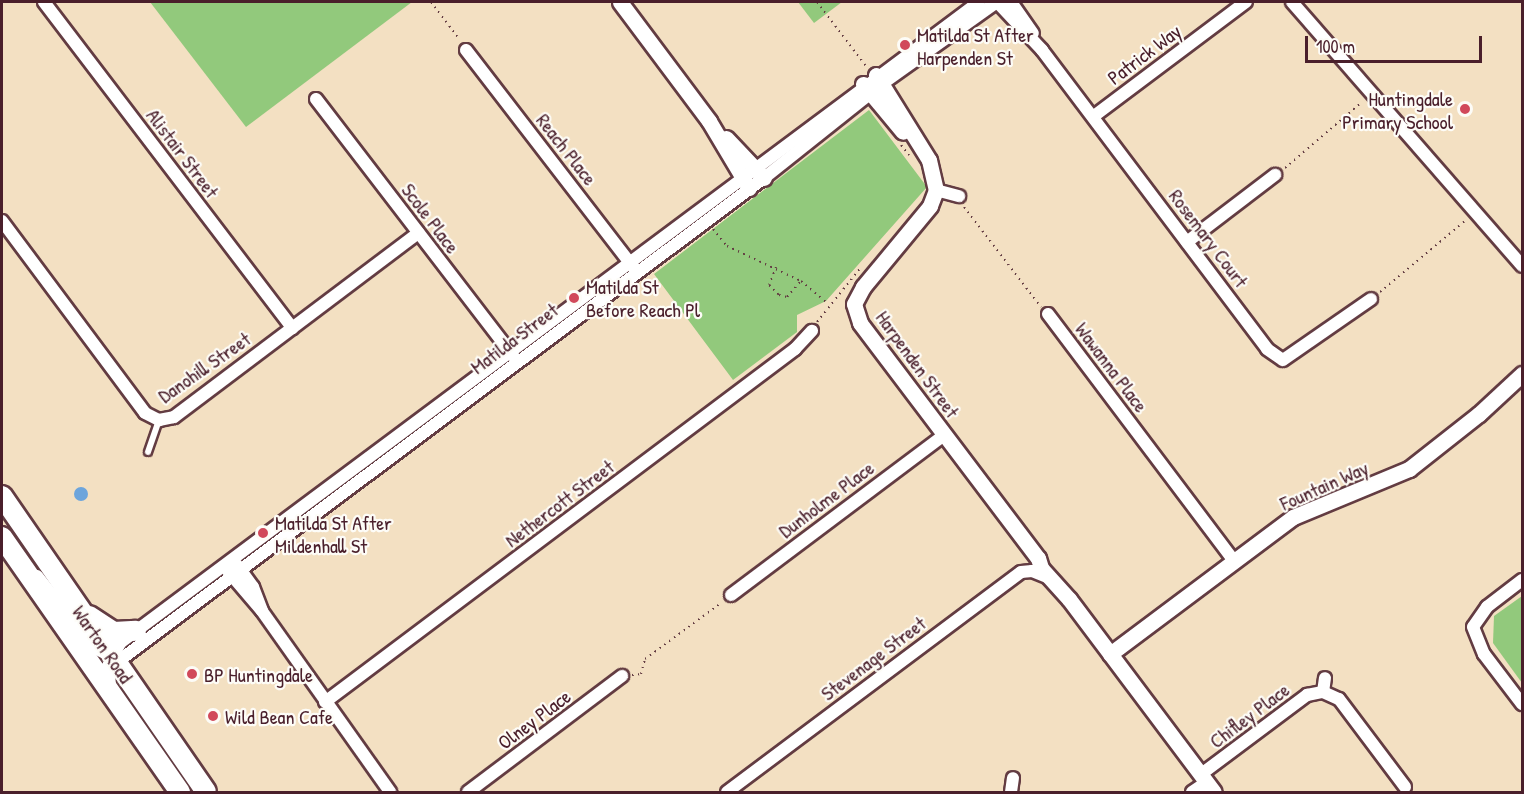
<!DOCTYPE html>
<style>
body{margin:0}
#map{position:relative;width:1524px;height:794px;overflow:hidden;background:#f3e0c2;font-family:"Patrick Hand",sans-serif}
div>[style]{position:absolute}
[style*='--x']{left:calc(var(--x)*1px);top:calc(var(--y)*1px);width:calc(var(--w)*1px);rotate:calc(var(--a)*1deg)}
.green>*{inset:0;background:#92c97c}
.water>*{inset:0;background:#6da5dc}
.round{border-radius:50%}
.path>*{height:2px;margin-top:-1px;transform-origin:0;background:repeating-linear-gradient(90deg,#633c42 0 1.5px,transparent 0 6px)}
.roads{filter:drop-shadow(2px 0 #633c42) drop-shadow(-2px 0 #633c42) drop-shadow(0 2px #633c42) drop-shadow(0 -2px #633c42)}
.service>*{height:6px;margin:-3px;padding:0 3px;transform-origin:3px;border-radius:3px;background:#fff}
.minor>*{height:12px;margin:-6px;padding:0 6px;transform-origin:6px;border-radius:6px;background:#fff}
.tertiary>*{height:15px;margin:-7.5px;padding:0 7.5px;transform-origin:7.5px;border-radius:7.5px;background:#fff}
.primary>*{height:20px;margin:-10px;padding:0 10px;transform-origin:10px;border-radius:10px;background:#fff}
.dots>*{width:16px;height:16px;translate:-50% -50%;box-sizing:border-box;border:3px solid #fdfcf7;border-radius:50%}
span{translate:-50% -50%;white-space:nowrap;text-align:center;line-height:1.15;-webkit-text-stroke:4.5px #fdfcf7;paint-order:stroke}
.poi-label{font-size:20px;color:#4a1f2b}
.left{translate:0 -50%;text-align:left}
.right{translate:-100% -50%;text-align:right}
.street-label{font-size:20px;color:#4a1f2b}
.frame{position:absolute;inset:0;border:3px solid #4a1f2b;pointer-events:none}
.scale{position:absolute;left:1305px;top:36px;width:177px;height:27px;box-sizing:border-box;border:3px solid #4a1f2b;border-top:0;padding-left:8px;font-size:18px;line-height:21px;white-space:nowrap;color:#4a1f2b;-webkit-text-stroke:4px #fdfcf7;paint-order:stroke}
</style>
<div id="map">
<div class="green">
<div style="clip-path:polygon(150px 2px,412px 2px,246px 127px)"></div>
<div style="clip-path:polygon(798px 2px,842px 2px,814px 23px)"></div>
<div style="clip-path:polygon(869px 110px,927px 187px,826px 301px,797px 315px,797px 332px,733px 380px,654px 274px)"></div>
<div style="clip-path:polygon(1522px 596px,1522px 683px,1493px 643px,1494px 616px)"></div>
</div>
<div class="water">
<div class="round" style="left:74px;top:487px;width:14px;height:14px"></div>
</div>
<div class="path">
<div style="--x:431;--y:2;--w:48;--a:52.7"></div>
<div style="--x:817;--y:2;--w:81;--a:52.6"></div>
<div style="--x:901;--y:145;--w:13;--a:51"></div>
<div style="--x:1285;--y:168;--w:101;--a:-40.6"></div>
<div style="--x:964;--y:207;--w:126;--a:52.4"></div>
<div style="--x:713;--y:229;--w:22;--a:51"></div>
<div style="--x:727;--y:246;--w:82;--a:25.3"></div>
<div style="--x:801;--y:281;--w:35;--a:40"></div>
<div style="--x:776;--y:267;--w:19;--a:111"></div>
<div style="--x:769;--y:285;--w:14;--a:45"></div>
<div style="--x:779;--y:295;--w:8;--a:14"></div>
<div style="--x:787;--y:297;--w:21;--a:-49"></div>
<div style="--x:1380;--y:292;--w:111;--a:-39.9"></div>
<div style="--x:817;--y:322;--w:72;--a:-51.2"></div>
<div style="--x:632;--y:675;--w:9;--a:-6"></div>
<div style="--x:641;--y:674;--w:16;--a:-75"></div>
<div style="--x:645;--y:659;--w:94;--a:-36.4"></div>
</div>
<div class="roads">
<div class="service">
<div style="--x:148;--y:452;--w:34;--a:-71"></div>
</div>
<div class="minor">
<div style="--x:44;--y:2;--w:410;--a:52.7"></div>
<div style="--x:997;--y:2;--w:66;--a:46.8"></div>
<div style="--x:1042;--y:50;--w:374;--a:53"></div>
<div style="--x:1267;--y:349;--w:19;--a:35"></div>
<div style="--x:1283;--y:360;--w:107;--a:-34.7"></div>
<div style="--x:1011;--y:2;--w:38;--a:55"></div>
<div style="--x:1292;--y:2;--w:350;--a:48.9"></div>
<div style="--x:466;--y:50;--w:275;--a:52.4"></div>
<div style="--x:316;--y:99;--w:325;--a:52.5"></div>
<div style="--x:1094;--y:116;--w:190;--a:-36.9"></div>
<div style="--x:936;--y:190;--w:24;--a:15"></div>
<div style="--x:2;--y:221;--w:239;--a:53.3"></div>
<div style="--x:145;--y:413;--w:16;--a:27"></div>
<div style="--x:159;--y:420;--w:15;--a:-11"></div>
<div style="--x:174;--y:417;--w:306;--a:-37"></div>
<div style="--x:1187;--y:242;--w:111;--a:-37.3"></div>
<div style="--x:1048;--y:314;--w:309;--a:53"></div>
<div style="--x:237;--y:565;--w:27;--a:54"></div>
<div style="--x:253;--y:587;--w:25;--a:69"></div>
<div style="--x:228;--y:571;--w:52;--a:49.6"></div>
<div style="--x:262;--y:611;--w:222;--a:54.7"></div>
<div style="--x:37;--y:576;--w:90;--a:51.7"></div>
<div style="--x:93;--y:647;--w:20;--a:27"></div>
<div style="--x:111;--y:656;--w:13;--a:4"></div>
<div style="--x:124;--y:657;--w:799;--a:-36.81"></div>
<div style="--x:764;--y:178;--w:151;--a:-38.5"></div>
<div style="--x:882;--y:84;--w:141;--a:-35.5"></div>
<div style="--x:1522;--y:580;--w:44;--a:142.4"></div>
<div style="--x:1487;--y:607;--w:24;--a:125"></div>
<div style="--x:1473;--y:627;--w:29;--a:68"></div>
<div style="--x:1484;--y:654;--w:63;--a:52.8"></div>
<div style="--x:731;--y:595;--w:266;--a:-36.9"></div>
<div style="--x:110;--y:685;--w:19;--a:-96"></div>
<div style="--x:108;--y:666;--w:26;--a:-62"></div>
<div style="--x:120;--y:643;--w:1072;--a:-36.73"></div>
<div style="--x:1323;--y:692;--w:14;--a:-82"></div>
<div style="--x:325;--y:702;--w:588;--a:-36.91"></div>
<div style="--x:795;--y:349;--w:25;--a:-47"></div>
<div style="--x:1200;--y:775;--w:134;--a:-36.8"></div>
<div style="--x:1307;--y:695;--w:16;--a:-11"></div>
<div style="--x:1323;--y:692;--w:17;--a:24"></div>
<div style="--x:1339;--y:699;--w:110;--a:53.1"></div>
<div style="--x:468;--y:792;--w:193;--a:-37"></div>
<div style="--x:727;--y:792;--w:367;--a:-36.8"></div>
<div style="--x:1021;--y:572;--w:11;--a:-5"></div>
<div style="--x:1032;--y:571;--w:16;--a:22"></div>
<div style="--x:1011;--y:792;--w:14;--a:-82"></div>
<div style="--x:1192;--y:792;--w:18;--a:-34"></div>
</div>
<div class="tertiary">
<div style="--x:620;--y:2;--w:149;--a:53.2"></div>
<div style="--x:709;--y:121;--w:78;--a:59.2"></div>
<div style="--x:876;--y:75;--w:100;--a:58.1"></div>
<div style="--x:929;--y:160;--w:31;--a:77"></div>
<div style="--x:936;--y:190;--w:17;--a:111"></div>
<div style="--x:930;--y:206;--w:105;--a:129.6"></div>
<div style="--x:863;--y:287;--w:19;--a:118"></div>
<div style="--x:854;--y:304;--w:20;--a:72"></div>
<div style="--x:860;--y:323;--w:295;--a:52.9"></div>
<div style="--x:1038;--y:558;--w:10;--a:73"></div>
<div style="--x:1041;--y:568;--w:42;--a:47.9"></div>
<div style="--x:1069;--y:599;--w:241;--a:53.1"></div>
<div style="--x:863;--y:84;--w:62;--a:50.2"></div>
<div style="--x:726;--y:138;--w:55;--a:46.5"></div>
<div style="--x:1110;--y:654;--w:229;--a:-36.8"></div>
<div style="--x:1293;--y:517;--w:126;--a:-22.5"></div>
<div style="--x:1409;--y:469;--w:89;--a:-38.2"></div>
<div style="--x:1479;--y:414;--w:59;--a:-42.9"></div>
</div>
<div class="primary">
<div style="--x:2;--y:496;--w:359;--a:55.4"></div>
<div style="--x:2;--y:537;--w:311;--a:55.1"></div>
<div style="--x:89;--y:616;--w:30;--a:33"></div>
<div style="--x:114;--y:632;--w:22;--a:-3"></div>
</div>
</div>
<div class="dots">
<div style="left:905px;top:45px;background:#d1495b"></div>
<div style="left:1465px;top:109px;background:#d1495b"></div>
<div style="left:574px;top:298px;background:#d1495b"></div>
<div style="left:263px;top:533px;background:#d1495b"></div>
<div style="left:192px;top:674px;background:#d1495b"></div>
<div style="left:213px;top:716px;background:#d1495b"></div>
</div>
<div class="poi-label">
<span class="left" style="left:917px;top:46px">Matilda St After<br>Harpenden St</span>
<span class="right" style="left:1453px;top:110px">Huntingdale<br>Primary School</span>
<span class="left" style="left:586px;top:298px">Matilda St<br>Before Reach Pl</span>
<span class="left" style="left:275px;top:534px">Matilda St After<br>Mildenhall St</span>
<span class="left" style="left:204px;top:674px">BP Huntingdale</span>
<span class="left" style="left:225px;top:716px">Wild Bean Cafe</span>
</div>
<div class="street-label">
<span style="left:1144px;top:54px;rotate:-37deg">Patrick Way</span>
<span style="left:567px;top:149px;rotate:52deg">Reach Place</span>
<span style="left:183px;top:153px;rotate:53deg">Alistair Street</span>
<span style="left:431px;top:218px;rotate:53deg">Scole Place</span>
<span style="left:1209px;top:238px;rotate:53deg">Rosemary Court</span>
<span style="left:514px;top:338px;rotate:-37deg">Matilda Street</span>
<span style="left:918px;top:364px;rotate:54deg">Harpenden Street</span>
<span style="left:204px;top:367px;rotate:-35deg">Danohill Street</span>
<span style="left:1112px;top:367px;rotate:53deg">Wawanna Place</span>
<span style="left:1324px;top:485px;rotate:-24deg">Fountain Way</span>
<span style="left:826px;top:499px;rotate:-37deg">Dunholme Place</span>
<span style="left:559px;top:503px;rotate:-37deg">Nethercott Street</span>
<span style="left:103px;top:644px;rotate:55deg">Warton Road</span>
<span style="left:873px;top:658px;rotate:-37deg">Stevenage Street</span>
<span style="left:1249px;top:715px;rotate:-37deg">Chifley Place</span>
<span style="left:534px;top:719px;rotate:-37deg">Olney Place</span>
</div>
<div class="frame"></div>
<div class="scale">100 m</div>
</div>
